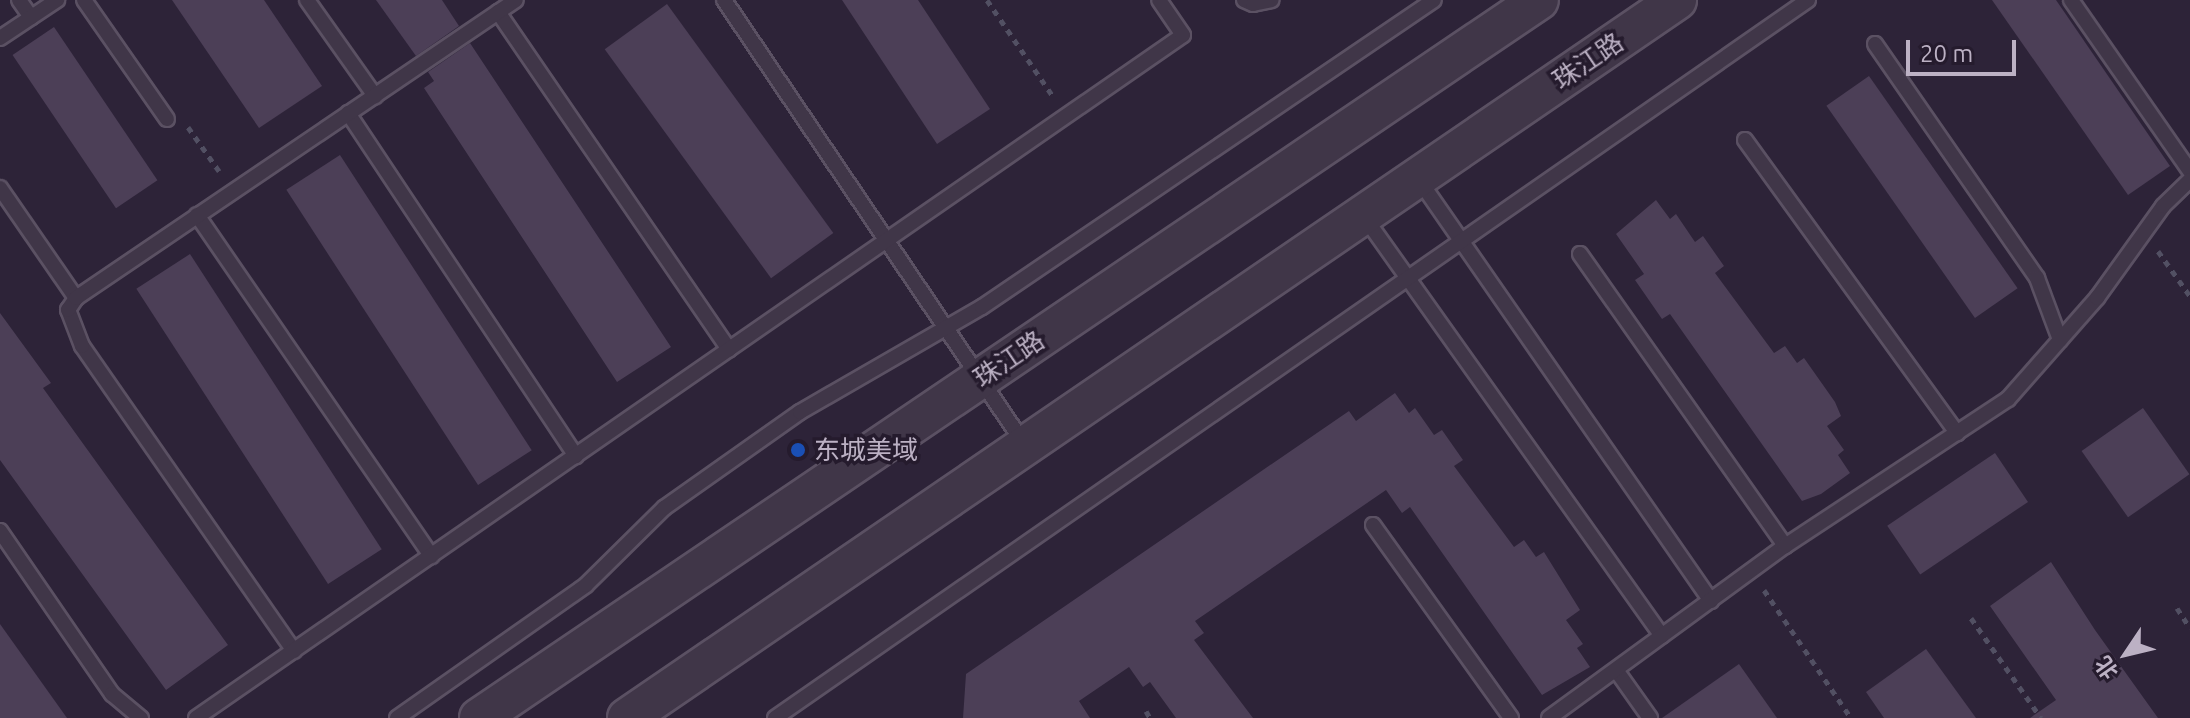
<!DOCTYPE html>
<meta charset="utf-8">
<style>
body{margin:0}
#map{position:relative;width:2190px;height:718px;overflow:hidden;background:#2d2338;font-family:Ubuntu,"Noto Sans SC",sans-serif}
div>[style]{position:absolute}
[style*='--x']{left:calc(var(--x)*1px);top:calc(var(--y)*1px);width:calc(var(--w)*1px);rotate:calc(var(--a)*1deg)}
.building>*{inset:0;background:#4c3f57;transform-origin:0 0}
.path>*{height:5px;margin-top:-2.5px;transform-origin:0;background:repeating-linear-gradient(90deg,#525063 0 6px,transparent 0 12px)}
.roads{filter:drop-shadow(2px 0 #5b5163) drop-shadow(-2px 0 #5b5163) drop-shadow(0 2px #5b5163) drop-shadow(0 -2px #5b5163)}
.service>*{height:14px;margin:-7px;padding:0 7px;transform-origin:7px;border-radius:7px;background:#403648}
.tertiary>*{height:38px;margin:-19px;padding:0 19px;transform-origin:19px;border-radius:19px;background:#403648}
.dots>*{width:22px;height:22px;translate:-50% -50%;box-sizing:border-box;border:4px solid #251b2d;border-radius:50%}
span{translate:-50% -50%;white-space:nowrap;text-align:center;line-height:1.15;-webkit-text-stroke:7px #251b2d;paint-order:stroke}
.street-label{font-size:26px;color:#bcb1c4}
.poi-label{font-size:26px;color:#bcb1c4}
.left{translate:0 -50%;text-align:left}
.north{position:absolute;left:2086px;top:614px;width:80px;height:80px;-webkit-text-stroke:6px #251b2d;paint-order:stroke;rotate:235deg;font-size:22px;font-weight:700;line-height:32px;text-align:center;color:#bcb1c4}
.north::after{content:'';display:block;margin:auto;width:28px;height:36px;background:#bcb1c4;clip-path:polygon(50% 0,100% 100%,50% 72%,0 100%)}
.scale{position:absolute;left:1906px;top:40px;width:110px;height:36px;box-sizing:border-box;border:4px solid #bcb1c4;border-top:0;padding-left:10px;font-size:24px;line-height:28px;white-space:nowrap;color:#bcb1c4;-webkit-text-stroke:6px #251b2d;paint-order:stroke}
</style>
<div id="map">
<div class="building">
<div style="clip-path:polygon(172px 0,264px 0,322px 86px,259px 128px)"></div>
<div style="clip-path:polygon(376px 0,442px 0,459px 26px,416px 56px)"></div>
<div style="clip-path:polygon(842px 0,918px 0,990px 109px,937px 144px)"></div>
<div style="clip-path:polygon(1992px 0,2056px 0,2170px 166px,2128px 195px)"></div>
<div style="left:667px;top:4px;width:283px;height:77px;rotate:54deg"></div>
<div style="left:54px;top:27px;width:185px;height:50px;rotate:56deg"></div>
<div style="clip-path:polygon(470px 43px,671px 347px,617px 382px,424px 88px,434px 81px,428px 72px)"></div>
<div style="left:1869px;top:76px;width:259px;height:52px;rotate:55deg"></div>
<div style="left:340px;top:155px;width:352px;height:64px;rotate:57deg"></div>
<div style="clip-path:polygon(1656px 200px,1670px 219px,1676px 214px,1695px 242px,1703px 236px,1724px 266px,1715px 273px,1774px 353px,1785px 346px,1797px 363px,1804px 358px,1835px 402px,1841px 416px,1827px 426px,1844px 450px,1838px 455px,1850px 473px,1821px 494px,1802px 501px,1670px 314px,1662px 319px,1635px 280px,1644px 274px,1616px 234px)"></div>
<div style="left:190px;top:254px;width:352px;height:64px;rotate:57deg"></div>
<div style="clip-path:polygon(0 313px,51px 383px,43px 388px,228px 645px,166px 690px,0 460px)"></div>
<div style="clip-path:polygon(1395px 393px,1409px 413px,1415px 408px,1434px 435px,1442px 430px,1463px 460px,1454px 466px,1514px 547px,1524px 540px,1536px 557px,1544px 552px,1580px 610px,1566px 620px,1583px 644px,1577px 648px,1590px 667px,1542px 695px,1410px 507px,1402px 513px,1386px 490px,1195px 621px,1204px 633px,1194px 640px,1253px 718px,1176px 718px,1150px 682px,1143px 687px,1129px 667px,1079px 701px,1090px 718px,963px 718px,966px 674px,1349px 411px,1356px 421px)"></div>
<div style="left:2143px;top:408px;width:81px;height:75px;rotate:55deg"></div>
<div style="left:1995px;top:453px;width:59px;height:130px;rotate:56deg"></div>
<div style="clip-path:polygon(2051px 562px,2095px 630px,2158px 718px,2030px 718px,2056px 700px,1990px 606px)"></div>
<div style="clip-path:polygon(0 624px,67px 718px,0 718px)"></div>
<div style="clip-path:polygon(1926px 649px,1976px 718px,1884px 718px,1866px 692px)"></div>
<div style="clip-path:polygon(1739px 664px,1777px 718px,1662px 718px)"></div>
</div>
<div class="path">
<div style="--x:987;--y:0;--w:115;--a:55.6"></div>
<div style="--x:188;--y:127;--w:54;--a:54.8"></div>
<div style="--x:2158;--y:251;--w:55;--a:54.6"></div>
<div style="--x:1764;--y:590;--w:155;--a:55.8"></div>
<div style="--x:2177;--y:608;--w:24;--a:57"></div>
<div style="--x:1971;--y:618;--w:122;--a:55"></div>
<div style="--x:1146;--y:711;--w:8;--a:60"></div>
</div>
<div class="roads">
<div class="service">
<div style="--x:19;--y:0;--w:21;--a:55"></div>
<div style="--x:84;--y:0;--w:145;--a:55.1"></div>
<div style="--x:307;--y:0;--w:118;--a:54.7"></div>
<div style="--x:724;--y:0;--w:537;--a:55.93"></div>
<div style="--x:1244;--y:0;--w:10;--a:24"></div>
<div style="--x:1253;--y:4;--w:19;--a:-12"></div>
<div style="--x:2071;--y:0;--w:208;--a:55.2"></div>
<div style="--x:498;--y:12;--w:409;--a:55.6"></div>
<div style="--x:0;--y:38;--w:69;--a:-33.7"></div>
<div style="--x:1875;--y:44;--w:285;--a:55.3"></div>
<div style="--x:2037;--y:278;--w:66;--a:69.6"></div>
<div style="--x:348;--y:113;--w:412;--a:56.4"></div>
<div style="--x:1745;--y:140;--w:362;--a:54.1"></div>
<div style="--x:1417;--y:177;--w:516;--a:55.26"></div>
<div style="--x:0;--y:188;--w:134;--a:55.4"></div>
<div style="--x:197;--y:215;--w:414;--a:55.5"></div>
<div style="--x:1363;--y:215;--w:516;--a:54.62"></div>
<div style="--x:1580;--y:254;--w:357;--a:54.9"></div>
<div style="--x:1373;--y:525;--w:237;--a:54.4"></div>
<div style="--x:0;--y:531;--w:198;--a:55.5"></div>
<div style="--x:112;--y:694;--w:38;--a:40"></div>
<div style="--x:294;--y:651;--w:371;--a:-124.8"></div>
<div style="--x:82;--y:346;--w:39;--a:-111"></div>
<div style="--x:68;--y:310;--w:14;--a:-56"></div>
<div style="--x:76;--y:298;--w:531;--a:-34.11"></div>
<div style="--x:1616;--y:670;--w:59;--a:54.7"></div>
<div style="--x:196;--y:718;--w:1200;--a:-34.68"></div>
<div style="--x:1183;--y:35;--w:42;--a:-124.4"></div>
<div style="--x:397;--y:718;--w:231;--a:-35.1"></div>
<div style="--x:586;--y:585;--w:110;--a:-44.6"></div>
<div style="--x:664;--y:508;--w:166;--a:-35.2"></div>
<div style="--x:800;--y:412;--w:210;--a:-30"></div>
<div style="--x:982;--y:307;--w:546;--a:-34.18"></div>
<div style="--x:775;--y:718;--w:1258;--a:-34.8"></div>
<div style="--x:1549;--y:718;--w:292;--a:-36.1"></div>
<div style="--x:1785;--y:546;--w:267;--a:-33.4"></div>
<div style="--x:2008;--y:399;--w:135;--a:-48.6"></div>
<div style="--x:2097;--y:298;--w:113;--a:-54.3"></div>
<div style="--x:2163;--y:206;--w:37;--a:-44"></div>
</div>
<div class="tertiary">
<div style="--x:479;--y:718;--w:1280;--a:-34.11"></div>
<div style="--x:627;--y:718;--w:1272;--a:-34.36"></div>
</div>
</div>
<div class="dots">
<div style="left:798px;top:450px;background:#1a4fb4"></div>
</div>
<div class="street-label">
<span style="left:1588px;top:61px;rotate:-34deg">珠江路</span>
<span style="left:1009px;top:359px;rotate:-34deg">珠江路</span>
</div>
<div class="poi-label">
<span class="left" style="left:814px;top:450px">东城美域</span>
</div>
<div class="north">北</div>
<div class="scale">20 m</div>
</div>
